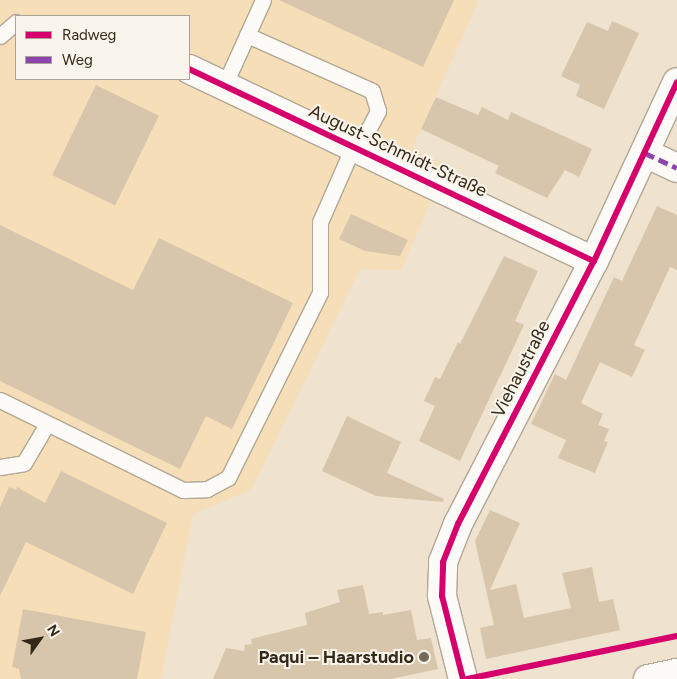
<!DOCTYPE html>
<meta charset="utf-8">
<style>
body{margin:0}
#map{position:relative;width:677px;height:679px;overflow:hidden;background:#efe2ce;font-family:Figtree,sans-serif}
div>[style]{position:absolute}
[style*='--x']{left:calc(var(--x)*1px);top:calc(var(--y)*1px);width:calc(var(--w)*1px);rotate:calc(var(--a)*1deg)}
.built>*{inset:0;background:#f6deb9}
.building>*{inset:0;background:#d7c6ab;transform-origin:0 0}
.roads{filter:drop-shadow(1px 0 #b1a795) drop-shadow(-1px 0 #b1a795) drop-shadow(0 1px #b1a795) drop-shadow(0 -1px #b1a795)}
.lane>*{height:15px;margin:-7.5px;padding:0 7.5px;transform-origin:7.5px;border-radius:7.5px;background:#fdfbf8}
.street>*{height:28px;margin:-14px;padding:0 14px;transform-origin:14px;border-radius:14px;background:#fdfbf8}
.secondary>*{height:28px;margin:-14px;padding:0 14px;transform-origin:14px;border-radius:14px;background:#fdfbf8}
.quiet>*{height:5px;margin-top:-2.5px;transform-origin:0;background:repeating-linear-gradient(90deg,#8e44ad 0 10px,transparent 0 15px)}
.cycleway>*{height:6px;margin:-3px;padding:0 3px;transform-origin:3px;border-radius:3px;background:#d6006c}
.dots>*{width:14px;height:14px;translate:-50% -50%;box-sizing:border-box;border:2px solid #faf5ec;border-radius:50%}
span{translate:-50% -50%;white-space:nowrap;text-align:center;line-height:1.15;-webkit-text-stroke:4px #faf5ec;paint-order:stroke}
.street-label{font-size:18px;color:#342918}
.poi-label{font-size:18px;color:#342918;font-weight:700}
.right{translate:-100% -50%;text-align:right}
.legend{position:absolute;left:15px;top:15px;width:175px;height:65px;box-sizing:border-box;background:#faf5ec;border:1px solid #aba397;margin:0;padding:6px 9px;list-style:none;font-size:15px;color:#342918}
.legend li{display:flex;align-items:center;gap:10px;height:25px}
.legend b{width:25px;border:1px solid #aba397}
.north{position:absolute;left:15px;top:614px;width:50px;height:50px;-webkit-text-stroke:4px #faf5ec;paint-order:stroke;rotate:58deg;font-size:14px;font-weight:700;line-height:20px;text-align:center;color:#342918}
.north::after{content:'';display:block;margin:auto;width:18px;height:22px;background:#342918;clip-path:polygon(50% 0,100% 100%,50% 72%,0 100%)}
</style>
<div id="map">
<div class="built">
<div style="clip-path:polygon(evenodd,0 0,479px 0,412px 148px,446px 167px,401px 270px,360px 269px,251px 490px,193px 514px,161px 679px,0 679px,0 0,16px 16px,189px 16px,189px 79px,16px 79px,16px 16px)"></div>
</div>
<div class="building">
<div style="clip-path:polygon(279px 0,454px 0,423px 67px)"></div>
<div style="clip-path:polygon(612px 21px,639px 33px,604px 109px,576px 96px,580px 85px,561px 76px,587px 22px,608px 31px)"></div>
<div style="left:96px;top:85px;width:70px;height:100px;rotate:26deg"></div>
<div style="clip-path:polygon(436px 97px,478px 115px,482px 107px,508px 120px,511px 112px,592px 149px,579px 177px,565px 170px,547px 198px,495px 173px,499px 166px,421px 129px)"></div>
<div style="clip-path:polygon(657px 206px,677px 215px,677px 270px,670px 267px,634px 345px,645px 350px,632px 377px,600px 362px,581px 403px,603px 414px,598px 425px,609px 429px,604px 441px,608px 442px,595px 473px,558px 458px,566px 440px,531px 424px,555px 374px,566px 380px,614px 277px,622px 281px)"></div>
<div style="clip-path:polygon(351px 214px,408px 240px,400px 256px,365px 251px,339px 239px)"></div>
<div style="clip-path:polygon(0 225px,133px 290px,159px 238px,293px 303px,232px 429px,206px 416px,180px 469px,0 381px)"></div>
<div style="clip-path:polygon(504px 256px,538px 271px,515px 321px,524px 325px,460px 461px,419px 441px,435px 406px,424px 401px,435px 377px,440px 379px,458px 342px,460px 344px)"></div>
<div style="clip-path:polygon(347px 416px,401px 442px,387px 473px,444px 499px,443px 502px,376px 496px,322px 471px)"></div>
<div style="clip-path:polygon(61px 471px,167px 523px,133px 594px,26px 542px,0 596px,0 507px,9px 487px,16px 490px,17px 487px,45px 503px)"></div>
<div style="clip-path:polygon(490px 510px,520px 523px,490px 590px,516px 584px,524px 618px,571px 608px,562px 573px,592px 567px,599px 602px,613px 599px,620px 630px,486px 659px,480px 628px,494px 625px,475px 541px)"></div>
<div style="clip-path:polygon(363px 585px,369px 614px,383px 612px,383px 615px,411px 610px,417px 640px,431px 638px,438px 669px,391px 679px,213px 679px,226px 648px,244px 651px,245px 645px,252px 644px,251px 639px,307px 625px,305px 613px,340px 602px,337px 590px)"></div>
<div style="clip-path:polygon(23px 609px,146px 632px,137px 679px,21px 679px,19px 669px,12px 667px)"></div>
</div>
<div class="roads">
<div class="lane">
<div style="--x:247;--y:35;--w:137;--a:24.1"></div>
<div style="--x:372;--y:91;--w:21;--a:73"></div>
<div style="--x:378;--y:111;--w:43;--a:117.8"></div>
<div style="--x:0;--y:36;--w:21;--a:-41"></div>
<div style="--x:224;--y:86;--w:94;--a:-65.6"></div>
<div style="--x:0;--y:400;--w:204;--a:26.2"></div>
<div style="--x:183;--y:490;--w:24;--a:-2"></div>
<div style="--x:207;--y:489;--w:24;--a:-28"></div>
<div style="--x:228;--y:478;--w:207;--a:-63.6"></div>
<div style="--x:320;--y:293;--w:71;--a:-90"></div>
<div style="--x:320;--y:222;--w:82;--a:-66.3"></div>
<div style="--x:0;--y:467;--w:24;--a:-9"></div>
<div style="--x:24;--y:463;--w:45;--a:-59.5"></div>
</div>
<div class="street">
<div style="--x:189;--y:69;--w:448;--a:25.4"></div>
<div style="--x:645;--y:153;--w:35;--a:25"></div>
<div style="--x:463;--y:679;--w:86;--a:-104.2"></div>
<div style="--x:442;--y:596;--w:34;--a:-88"></div>
<div style="--x:443;--y:562;--w:41;--a:-68.5"></div>
<div style="--x:458;--y:524;--w:296;--a:-62.7"></div>
<div style="--x:594;--y:261;--w:197;--a:-65.1"></div>
</div>
<div class="secondary">
<div style="--x:648;--y:679;--w:30;--a:-12"></div>
</div>
</div>
<div class="quiet">
<div style="--x:645;--y:153;--w:35;--a:25"></div>
</div>
<div class="cycleway">
<div style="--x:189;--y:69;--w:448;--a:25.4"></div>
<div style="--x:463;--y:679;--w:86;--a:-104.2"></div>
<div style="--x:442;--y:596;--w:34;--a:-88"></div>
<div style="--x:443;--y:562;--w:41;--a:-68.5"></div>
<div style="--x:458;--y:524;--w:296;--a:-62.7"></div>
<div style="--x:594;--y:261;--w:197;--a:-65.1"></div>
<div style="--x:467;--y:679;--w:214;--a:-11.6"></div>
</div>
<div class="dots">
<div style="left:424px;top:657px;background:#756a58"></div>
</div>
<div class="street-label">
<span style="left:398px;top:151px;rotate:25deg">August-Schmidt-Straße</span>
<span style="left:521px;top:369px;rotate:-63deg">Viehaustraße</span>
</div>
<div class="poi-label">
<span class="right" style="left:414px;top:657px">Paqui – Haarstudio</span>
</div>
<ul class="legend">
<li><b style="height:6px;background:#d6006c"></b>Radweg</li>
<li><b style="height:6px;background:#8e44ad"></b>Weg</li>
</ul>
<div class="north">N</div>
</div>
